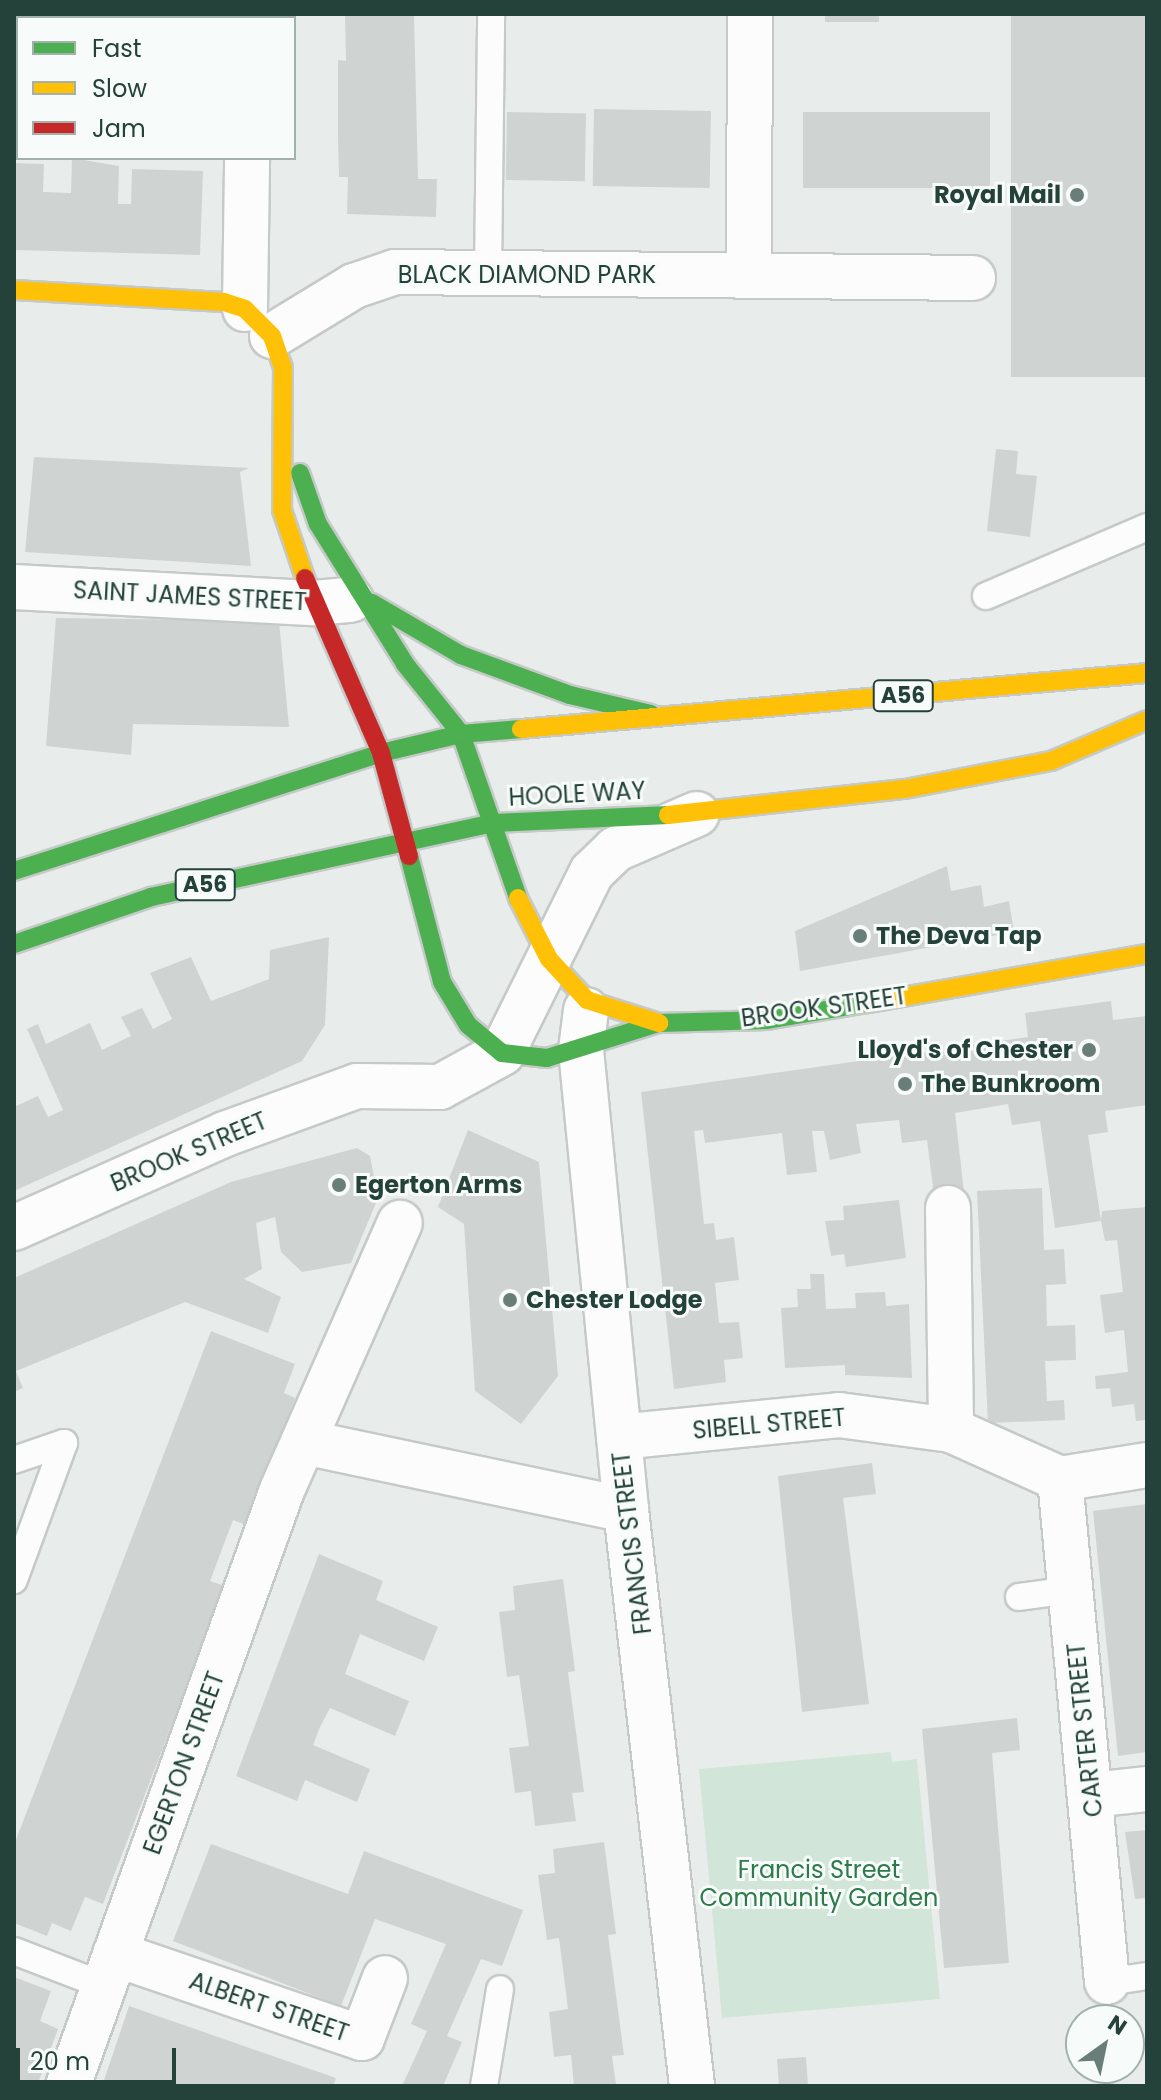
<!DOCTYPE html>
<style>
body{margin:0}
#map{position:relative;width:1161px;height:2100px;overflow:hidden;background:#e8edeb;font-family:Poppins,sans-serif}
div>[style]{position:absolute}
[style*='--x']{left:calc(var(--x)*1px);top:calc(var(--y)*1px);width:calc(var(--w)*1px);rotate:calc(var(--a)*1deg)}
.green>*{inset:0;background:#d1e6d8}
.building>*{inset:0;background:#cfd4d2;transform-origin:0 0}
.roads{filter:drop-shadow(2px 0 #c5cac8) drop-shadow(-2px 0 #c5cac8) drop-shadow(0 2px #c5cac8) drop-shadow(0 -2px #c5cac8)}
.lane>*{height:26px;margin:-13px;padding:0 13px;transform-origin:13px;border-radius:13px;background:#fcfcfc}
.street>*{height:44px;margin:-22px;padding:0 22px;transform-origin:22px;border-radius:22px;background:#fcfcfc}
.fast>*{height:18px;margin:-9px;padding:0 9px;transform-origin:9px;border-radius:9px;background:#4caf50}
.slow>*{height:18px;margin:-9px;padding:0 9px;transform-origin:9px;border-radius:9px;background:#ffc107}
.jam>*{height:18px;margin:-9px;padding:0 9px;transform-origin:9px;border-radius:9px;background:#c62828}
.dots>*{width:22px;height:22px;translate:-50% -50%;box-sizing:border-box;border:4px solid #f7fbf9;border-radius:50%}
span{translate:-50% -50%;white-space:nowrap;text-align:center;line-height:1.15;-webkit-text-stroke:6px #f7fbf9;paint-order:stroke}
.shield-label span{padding:2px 6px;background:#f7fbf9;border:2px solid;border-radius:6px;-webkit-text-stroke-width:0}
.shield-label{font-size:22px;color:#24423a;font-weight:700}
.poi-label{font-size:24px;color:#24423a;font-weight:700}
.right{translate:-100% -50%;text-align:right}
.left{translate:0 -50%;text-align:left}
.street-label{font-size:24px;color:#24423a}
.park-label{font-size:24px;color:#2d7a4b}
.frame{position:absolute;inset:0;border:16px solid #24423a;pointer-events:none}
.legend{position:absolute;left:16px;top:16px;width:280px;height:144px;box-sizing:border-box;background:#f7fbf9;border:2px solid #a3b1ad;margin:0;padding:10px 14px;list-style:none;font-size:24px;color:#24423a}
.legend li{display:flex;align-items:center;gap:16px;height:40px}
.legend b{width:40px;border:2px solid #a3b1ad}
.north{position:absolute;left:1065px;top:2004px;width:80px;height:80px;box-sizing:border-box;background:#f7fbf9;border:2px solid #a3b1ad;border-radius:50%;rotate:33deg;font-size:22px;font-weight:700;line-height:32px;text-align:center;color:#24423a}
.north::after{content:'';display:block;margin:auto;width:28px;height:36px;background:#697e78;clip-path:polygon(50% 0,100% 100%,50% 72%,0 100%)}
.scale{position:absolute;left:16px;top:2048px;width:160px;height:36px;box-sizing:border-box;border:4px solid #24423a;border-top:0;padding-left:10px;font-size:24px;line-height:28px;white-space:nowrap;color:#24423a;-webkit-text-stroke:6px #f7fbf9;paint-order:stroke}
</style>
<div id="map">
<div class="green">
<div style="clip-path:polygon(891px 1752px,892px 1762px,917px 1759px,940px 1999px,722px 2018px,699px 1769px)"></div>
</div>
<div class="building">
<div style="clip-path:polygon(14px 14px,42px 14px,18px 18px,18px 71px)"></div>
<div style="left:142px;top:14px;width:64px;height:4px"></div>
<div style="clip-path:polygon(345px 14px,414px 14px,418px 179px,437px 179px,436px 217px,347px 214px,348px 177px,339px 177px,338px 138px,338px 60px,346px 61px)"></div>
<div style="left:825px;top:14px;width:54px;height:8px"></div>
<div style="left:1011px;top:14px;width:136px;height:363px"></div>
<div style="left:594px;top:109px;width:117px;height:77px;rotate:1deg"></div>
<div style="left:507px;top:112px;width:79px;height:68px;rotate:1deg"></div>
<div style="left:803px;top:112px;width:187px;height:76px"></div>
<div style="clip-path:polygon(72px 158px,119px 166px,118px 204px,131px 204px,132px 169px,203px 171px,200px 255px,14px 250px,14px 163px,44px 164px,43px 192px,71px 193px)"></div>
<div style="clip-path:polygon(996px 449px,1018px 451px,1016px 474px,1037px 476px,1030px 537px,987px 531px)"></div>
<div style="clip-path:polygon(34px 457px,249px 468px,240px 472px,251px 566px,25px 552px)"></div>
<div style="clip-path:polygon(56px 618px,279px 621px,289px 727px,133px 724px,131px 755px,46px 746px)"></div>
<div style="clip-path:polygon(947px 866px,951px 891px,981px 885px,984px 907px,1009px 901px,1014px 932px,800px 971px,795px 931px)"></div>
<div style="clip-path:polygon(329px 937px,325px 1025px,302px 1061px,14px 1191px,14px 1107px,38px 1096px,48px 1117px,63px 1110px,27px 1029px,38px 1024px,46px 1044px,90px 1023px,102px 1050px,131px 1036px,121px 1017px,142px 1008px,153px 1029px,172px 1019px,150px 973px,191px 957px,211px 1001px,269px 979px,270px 950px)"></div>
<div style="clip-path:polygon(1111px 1001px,1113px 1020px,1147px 1016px,1147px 1105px,1105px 1111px,1108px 1132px,1088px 1135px,1101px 1221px,1055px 1228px,1040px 1121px,1012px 1125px,1008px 1104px,955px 1113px,964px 1192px,934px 1195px,927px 1140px,902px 1143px,899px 1120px,856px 1124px,861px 1153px,830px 1160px,824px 1131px,812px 1131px,817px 1172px,787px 1175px,782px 1133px,705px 1143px,703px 1130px,694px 1131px,704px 1224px,714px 1223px,716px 1240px,734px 1237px,739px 1280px,715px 1283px,719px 1323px,739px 1322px,743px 1358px,724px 1360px,726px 1382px,674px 1389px,641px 1092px,1028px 1037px,1025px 1013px)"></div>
<div style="clip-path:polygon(468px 1130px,539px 1162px,558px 1376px,521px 1424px,475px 1391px,464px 1224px,438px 1207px)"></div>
<div style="clip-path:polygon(357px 1148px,370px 1156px,378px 1198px,351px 1263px,302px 1272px,281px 1252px,275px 1217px,256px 1223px,262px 1269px,244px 1279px,281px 1297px,268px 1333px,185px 1302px,16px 1371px,23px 1388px,14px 1392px,14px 1278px,231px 1182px)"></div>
<div style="clip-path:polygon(1042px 1188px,1044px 1250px,1064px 1249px,1066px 1284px,1046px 1285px,1047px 1326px,1075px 1325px,1076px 1360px,1045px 1361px,1047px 1401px,1064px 1400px,1065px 1420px,988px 1423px,977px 1191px)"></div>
<div style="clip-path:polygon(899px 1200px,906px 1258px,846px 1267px,844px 1254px,831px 1256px,825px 1221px,844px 1220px,843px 1206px)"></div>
<div style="clip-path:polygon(1147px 1207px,1147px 1420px,1136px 1421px,1134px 1404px,1112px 1407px,1110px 1388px,1096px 1389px,1095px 1376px,1128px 1372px,1124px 1330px,1105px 1333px,1100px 1295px,1123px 1292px,1117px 1240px,1105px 1241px,1101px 1221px,1102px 1211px)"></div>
<div style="clip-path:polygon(810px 1274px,824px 1274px,826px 1309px,856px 1308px,855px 1293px,885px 1292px,886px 1306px,909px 1304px,912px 1378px,845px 1375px,845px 1365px,785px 1368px,781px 1308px,798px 1307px,797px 1289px,811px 1289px)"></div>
<div style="clip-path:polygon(211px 1331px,295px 1364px,284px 1393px,295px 1398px,246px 1525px,233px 1520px,210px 1581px,225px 1586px,103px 1904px,85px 1897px,71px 1931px,52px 1923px,47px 1936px,14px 1923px,14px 1845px)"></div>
<div style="clip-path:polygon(872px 1463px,876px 1494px,843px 1498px,869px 1704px,802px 1712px,778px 1476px)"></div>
<div style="clip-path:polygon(1147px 1504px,1147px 1752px,1118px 1756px,1093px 1511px)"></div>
<div style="clip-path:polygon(319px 1554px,383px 1581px,376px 1600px,438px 1627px,424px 1661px,360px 1634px,345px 1674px,409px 1701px,395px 1736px,330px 1708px,320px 1727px,313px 1745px,370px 1769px,357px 1802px,305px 1780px,297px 1801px,236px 1776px)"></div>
<div style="clip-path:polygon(563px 1579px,575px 1671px,568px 1672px,584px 1792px,572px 1793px,576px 1821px,535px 1826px,531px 1791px,515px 1793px,509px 1748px,529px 1746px,519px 1675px,507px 1677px,499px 1612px,515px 1610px,513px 1586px)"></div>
<div style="clip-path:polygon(1017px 1718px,1020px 1750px,992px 1753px,1009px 1963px,944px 1968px,922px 1729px)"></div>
<div style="clip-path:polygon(1147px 1830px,1147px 1898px,1135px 1899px,1125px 1832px)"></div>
<div style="clip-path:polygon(604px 1842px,616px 1934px,608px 1935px,624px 2055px,612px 2056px,616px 2084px,574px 2086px,571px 2055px,554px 2057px,549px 2012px,568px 2009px,559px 1938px,547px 1940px,538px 1875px,555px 1873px,553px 1849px)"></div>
<div style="clip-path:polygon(211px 1844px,348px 1894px,364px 1851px,523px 1910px,502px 1966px,481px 1959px,447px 2036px,462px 2042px,443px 2086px,403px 2084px,427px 2031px,411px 2024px,446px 1944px,375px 1919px,341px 2006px,173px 1941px)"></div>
<div style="clip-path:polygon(14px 1977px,51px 1991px,40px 2021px,58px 2029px,37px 2086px,14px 2086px)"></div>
<div style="clip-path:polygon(129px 2006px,336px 2078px,333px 2086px,102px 2086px)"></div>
<div style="left:806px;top:2057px;width:29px;height:29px;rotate:86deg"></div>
</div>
<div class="roads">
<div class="lane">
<div style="--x:77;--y:18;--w:4;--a:-90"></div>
<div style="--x:14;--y:116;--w:4;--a:14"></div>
<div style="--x:488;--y:272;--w:258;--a:-89.3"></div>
<div style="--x:986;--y:596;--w:175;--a:-23.2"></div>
<div style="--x:14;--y:1460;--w:53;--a:-18.8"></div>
<div style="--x:64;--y:1443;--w:146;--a:110.1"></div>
<div style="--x:1019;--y:1597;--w:52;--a:-7.7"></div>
<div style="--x:14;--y:1951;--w:97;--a:21"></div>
<div style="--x:1107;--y:1982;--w:40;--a:-8.5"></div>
<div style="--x:484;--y:2086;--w:98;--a:-80.6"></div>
</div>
<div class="street">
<div style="--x:249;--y:18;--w:4;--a:-90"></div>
<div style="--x:749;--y:274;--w:260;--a:-89.8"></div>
<div style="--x:245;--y:309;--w:151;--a:-89.2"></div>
<div style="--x:272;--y:336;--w:96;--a:-31.4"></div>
<div style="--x:354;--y:286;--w:43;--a:-18.9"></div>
<div style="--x:395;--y:272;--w:578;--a:0.59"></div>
<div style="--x:14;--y:587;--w:300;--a:3.1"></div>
<div style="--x:314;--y:603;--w:37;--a:-5"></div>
<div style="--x:586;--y:1010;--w:40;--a:97.1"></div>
<div style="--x:581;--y:1050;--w:462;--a:84.4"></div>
<div style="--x:626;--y:1510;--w:580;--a:83.46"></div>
<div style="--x:948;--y:1208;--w:222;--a:89.2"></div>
<div style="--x:14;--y:1228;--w:231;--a:-24"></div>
<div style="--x:225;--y:1134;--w:140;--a:-20"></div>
<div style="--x:357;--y:1086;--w:83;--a:0.7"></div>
<div style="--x:440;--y:1087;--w:71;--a:-28.7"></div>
<div style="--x:502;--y:1053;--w:202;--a:-63.6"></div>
<div style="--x:592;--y:872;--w:33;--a:-44"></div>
<div style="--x:616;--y:849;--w:88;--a:-23.4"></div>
<div style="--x:619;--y:1437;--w:221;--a:-5.7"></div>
<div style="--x:839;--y:1415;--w:113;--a:7.6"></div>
<div style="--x:951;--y:1430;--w:120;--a:24.2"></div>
<div style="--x:1060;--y:1479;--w:88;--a:-9.1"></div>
<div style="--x:304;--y:1442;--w:329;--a:11.9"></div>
<div style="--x:1060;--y:1479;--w:505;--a:84.66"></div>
<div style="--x:1092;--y:1795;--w:55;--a:-6.2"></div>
<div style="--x:115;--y:1954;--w:261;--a:18.8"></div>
<div style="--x:362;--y:2038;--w:64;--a:-69"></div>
<div style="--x:68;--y:2086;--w:633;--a:-70.25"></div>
<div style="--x:282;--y:1490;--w:292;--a:-66.2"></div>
</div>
<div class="fast">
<div style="--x:300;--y:473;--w:54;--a:70.6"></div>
<div style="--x:318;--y:524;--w:165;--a:58.1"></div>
<div style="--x:405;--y:664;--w:90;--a:51.3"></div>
<div style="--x:461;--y:734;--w:174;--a:70.8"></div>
<div style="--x:372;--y:603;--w:103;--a:30.3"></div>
<div style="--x:461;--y:655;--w:116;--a:20.2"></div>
<div style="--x:570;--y:695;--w:83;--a:13.2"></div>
<div style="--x:409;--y:856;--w:130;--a:75.3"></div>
<div style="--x:442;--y:982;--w:50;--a:58.8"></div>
<div style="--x:468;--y:1025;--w:44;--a:39.5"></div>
<div style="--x:502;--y:1053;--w:45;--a:6.3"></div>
<div style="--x:547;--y:1058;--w:117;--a:-17.4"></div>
<div style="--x:659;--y:1023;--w:108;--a:-1.6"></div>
<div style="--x:767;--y:1020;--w:102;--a:-9.6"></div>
<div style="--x:14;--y:871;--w:386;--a:-17.8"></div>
<div style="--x:381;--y:753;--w:82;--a:-13.4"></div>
<div style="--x:461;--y:734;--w:60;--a:-4.8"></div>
<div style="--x:14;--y:944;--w:145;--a:-18.9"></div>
<div style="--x:151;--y:897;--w:351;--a:-12.2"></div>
<div style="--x:494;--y:823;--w:174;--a:-2.6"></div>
</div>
<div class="slow">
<div style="--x:14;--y:290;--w:210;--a:3.3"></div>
<div style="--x:224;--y:302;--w:22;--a:18"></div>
<div style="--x:245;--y:309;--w:38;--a:45"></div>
<div style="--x:272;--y:336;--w:34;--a:71"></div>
<div style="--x:283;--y:368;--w:142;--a:90.4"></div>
<div style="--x:282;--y:510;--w:72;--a:71.3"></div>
<div style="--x:521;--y:729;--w:628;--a:-5.11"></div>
<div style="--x:668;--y:815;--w:238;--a:-6.3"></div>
<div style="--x:905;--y:789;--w:149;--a:-10.9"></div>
<div style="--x:1051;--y:761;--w:104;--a:-23.1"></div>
<div style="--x:518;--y:898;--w:68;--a:63.1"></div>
<div style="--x:549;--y:959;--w:56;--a:47.2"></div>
<div style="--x:587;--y:1000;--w:76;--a:17.7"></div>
<div style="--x:868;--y:1003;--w:283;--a:-10"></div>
</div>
<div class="jam">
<div style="--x:305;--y:578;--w:191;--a:66.5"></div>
<div style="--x:381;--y:753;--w:107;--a:74.8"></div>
</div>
</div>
<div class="dots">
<div style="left:1077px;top:195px;background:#697e78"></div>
<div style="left:860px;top:936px;background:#697e78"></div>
<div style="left:1089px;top:1050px;background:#697e78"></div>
<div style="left:905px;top:1084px;background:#697e78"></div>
<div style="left:339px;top:1185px;background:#697e78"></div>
<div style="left:510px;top:1300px;background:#697e78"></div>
</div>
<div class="shield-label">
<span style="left:903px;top:696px">A56</span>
<span style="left:205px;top:885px">A56</span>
</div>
<div class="poi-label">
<span class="right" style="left:1061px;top:195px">Royal Mail</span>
<span class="left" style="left:876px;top:936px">The Deva Tap</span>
<span class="right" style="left:1073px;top:1050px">Lloyd's of Chester</span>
<span class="left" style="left:921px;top:1084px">The Bunkroom</span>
<span class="left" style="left:355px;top:1185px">Egerton Arms</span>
<span class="left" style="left:526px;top:1300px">Chester Lodge</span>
</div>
<div class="street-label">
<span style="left:527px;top:275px">BLACK DIAMOND PARK</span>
<span style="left:190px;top:596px;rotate:3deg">SAINT JAMES STREET</span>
<span style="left:577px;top:794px;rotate:-3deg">HOOLE WAY</span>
<span style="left:824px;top:1007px;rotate:-8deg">BROOK STREET</span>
<span style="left:189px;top:1152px;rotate:-23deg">BROOK STREET</span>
<span style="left:769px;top:1424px;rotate:-5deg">SIBELL STREET</span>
<span style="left:632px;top:1543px;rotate:-97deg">FRANCIS STREET</span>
<span style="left:1085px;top:1730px;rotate:-96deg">CARTER STREET</span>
<span style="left:184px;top:1763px;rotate:-70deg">EGERTON STREET</span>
<span style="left:269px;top:2007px;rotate:19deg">ALBERT STREET</span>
</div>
<div class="park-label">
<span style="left:819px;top:1884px">Francis Street<br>Community Garden</span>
</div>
<div class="frame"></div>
<ul class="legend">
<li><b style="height:10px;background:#4caf50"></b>Fast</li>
<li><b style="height:10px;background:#ffc107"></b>Slow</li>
<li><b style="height:10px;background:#c62828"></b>Jam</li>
</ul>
<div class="north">N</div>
<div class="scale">20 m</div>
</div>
